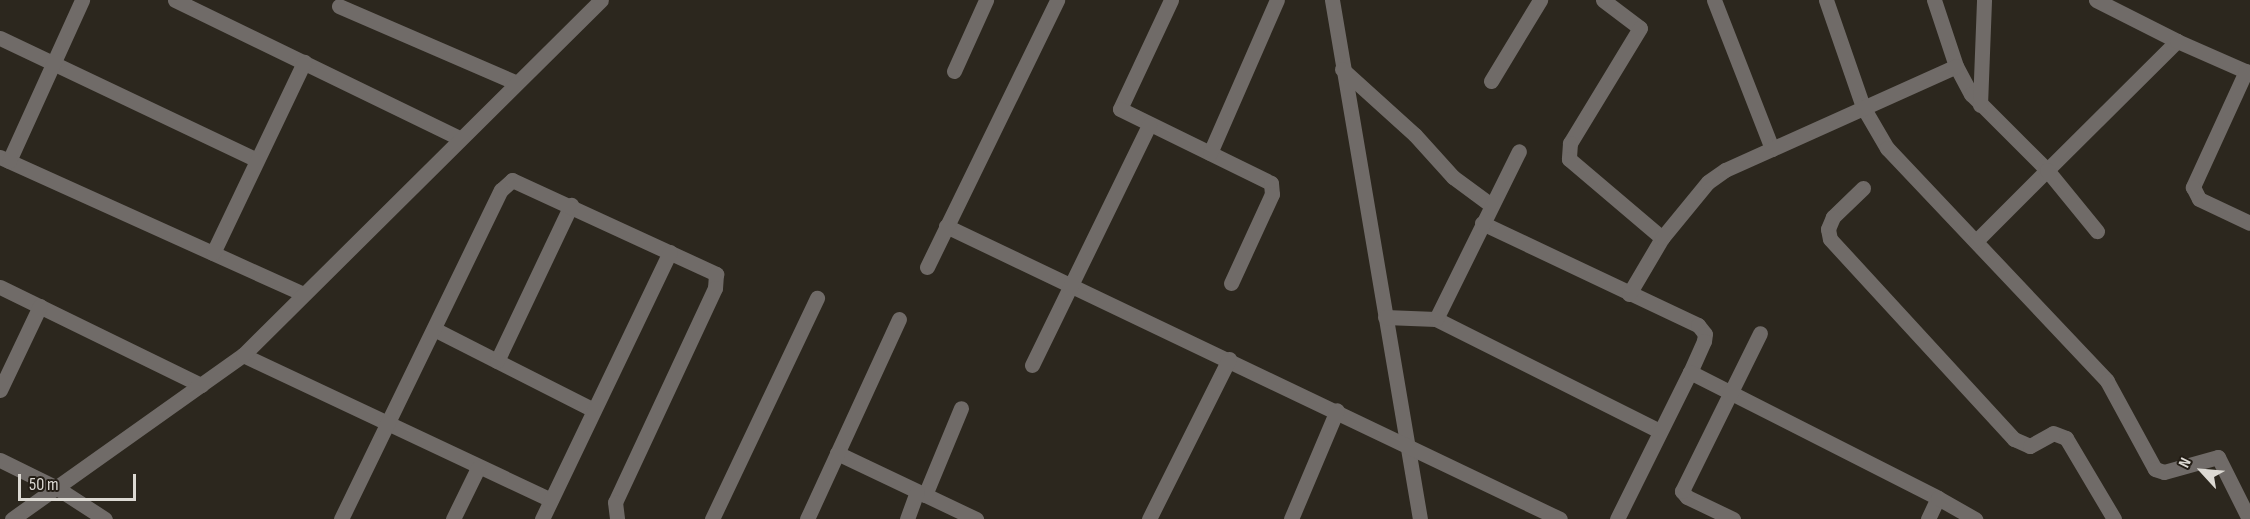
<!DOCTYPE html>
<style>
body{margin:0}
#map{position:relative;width:2250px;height:519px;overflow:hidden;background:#2c271e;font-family:"Sofia Sans Condensed",sans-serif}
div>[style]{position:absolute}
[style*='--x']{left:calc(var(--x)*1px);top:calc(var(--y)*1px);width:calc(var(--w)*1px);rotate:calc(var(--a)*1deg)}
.minor>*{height:15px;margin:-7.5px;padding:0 7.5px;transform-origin:7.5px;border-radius:7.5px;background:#706b68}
span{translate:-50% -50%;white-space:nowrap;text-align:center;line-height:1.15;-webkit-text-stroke:4.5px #231d15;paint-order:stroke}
.north{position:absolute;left:2172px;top:441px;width:60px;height:60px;-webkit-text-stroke:4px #231d15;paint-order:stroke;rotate:296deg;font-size:16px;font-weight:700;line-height:24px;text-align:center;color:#dcd9d3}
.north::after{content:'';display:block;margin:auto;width:21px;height:27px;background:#dcd9d3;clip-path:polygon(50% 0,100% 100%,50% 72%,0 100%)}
.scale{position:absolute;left:18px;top:474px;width:118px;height:27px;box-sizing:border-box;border:3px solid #dcd9d3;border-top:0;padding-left:8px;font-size:18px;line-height:21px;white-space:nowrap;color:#dcd9d3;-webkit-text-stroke:4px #231d15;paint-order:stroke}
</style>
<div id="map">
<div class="minor">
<div style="--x:175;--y:0;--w:316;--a:25.9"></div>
<div style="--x:1171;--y:0;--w:120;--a:115.1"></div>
<div style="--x:1120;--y:109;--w:168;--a:26.1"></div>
<div style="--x:1271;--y:183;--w:11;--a:85"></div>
<div style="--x:1272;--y:194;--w:98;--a:114.7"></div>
<div style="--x:1332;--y:0;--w:526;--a:80.38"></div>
<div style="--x:1603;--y:0;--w:46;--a:37.1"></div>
<div style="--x:1640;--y:28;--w:135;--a:121.3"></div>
<div style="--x:1570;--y:143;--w:16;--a:94"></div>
<div style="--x:1569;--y:159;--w:122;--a:40.3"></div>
<div style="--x:1714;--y:0;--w:160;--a:68.7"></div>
<div style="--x:1826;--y:0;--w:113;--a:70.9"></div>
<div style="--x:1863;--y:107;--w:48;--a:59.7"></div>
<div style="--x:1887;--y:148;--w:320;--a:46.6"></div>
<div style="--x:2107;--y:381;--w:100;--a:61.4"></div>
<div style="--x:2155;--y:469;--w:9;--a:18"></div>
<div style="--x:2164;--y:472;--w:56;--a:-15.5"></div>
<div style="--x:2218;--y:457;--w:69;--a:63.4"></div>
<div style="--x:1934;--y:0;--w:70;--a:71.6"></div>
<div style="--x:1956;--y:66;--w:32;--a:62"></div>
<div style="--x:1971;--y:94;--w:107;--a:45"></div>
<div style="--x:2047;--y:170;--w:100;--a:135"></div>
<div style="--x:2096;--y:0;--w:91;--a:26.8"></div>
<div style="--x:2177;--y:41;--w:183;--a:135.2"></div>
<div style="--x:2047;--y:170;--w:79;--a:50.7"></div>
<div style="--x:339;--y:6;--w:192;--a:23.4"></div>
<div style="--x:0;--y:38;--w:284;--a:25.4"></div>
<div style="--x:2177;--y:41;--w:80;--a:23.7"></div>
<div style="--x:1342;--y:69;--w:98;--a:42.1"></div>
<div style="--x:1415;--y:135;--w:57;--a:47.9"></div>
<div style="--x:1453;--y:177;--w:47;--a:36.4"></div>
<div style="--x:954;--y:71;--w:78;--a:-65.7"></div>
<div style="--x:2246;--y:71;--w:128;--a:114.6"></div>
<div style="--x:2193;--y:187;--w:13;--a:63"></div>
<div style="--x:2199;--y:199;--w:56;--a:25.2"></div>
<div style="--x:1491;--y:81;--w:95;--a:-58.8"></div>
<div style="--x:1980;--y:105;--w:105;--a:-87.8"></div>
<div style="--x:1210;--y:153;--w:167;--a:-66.4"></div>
<div style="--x:0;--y:157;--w:333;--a:24.3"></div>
<div style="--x:9;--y:161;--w:177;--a:-65.6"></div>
<div style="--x:1863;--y:188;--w:42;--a:136"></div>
<div style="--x:1833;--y:217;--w:13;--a:113"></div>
<div style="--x:1828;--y:229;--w:10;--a:79"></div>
<div style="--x:1830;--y:239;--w:272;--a:47.4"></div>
<div style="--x:2014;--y:439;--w:17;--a:24"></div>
<div style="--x:2030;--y:446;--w:26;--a:-29"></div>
<div style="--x:2053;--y:433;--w:14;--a:21"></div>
<div style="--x:2066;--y:438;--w:94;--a:59.3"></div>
<div style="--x:1482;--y:223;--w:239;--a:25.3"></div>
<div style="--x:1698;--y:325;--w:11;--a:52"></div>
<div style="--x:1705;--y:334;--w:7;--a:98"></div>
<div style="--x:1704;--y:341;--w:34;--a:114"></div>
<div style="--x:946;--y:226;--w:680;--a:25.51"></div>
<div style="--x:213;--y:253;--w:212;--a:-64.5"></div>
<div style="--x:927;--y:267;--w:297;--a:-64"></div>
<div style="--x:0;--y:287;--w:224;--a:26"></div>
<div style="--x:1629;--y:294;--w:65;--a:-59.5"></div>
<div style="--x:1662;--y:238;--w:72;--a:-50.6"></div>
<div style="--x:1708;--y:182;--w:21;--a:-35"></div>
<div style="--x:1725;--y:170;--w:253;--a:-24.2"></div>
<div style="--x:1385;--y:317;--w:51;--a:2.2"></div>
<div style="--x:1436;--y:319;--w:250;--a:26.6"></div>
<div style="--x:1436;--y:319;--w:187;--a:-63.7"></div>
<div style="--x:434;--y:329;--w:179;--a:26.9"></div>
<div style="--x:243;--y:355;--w:340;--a:25.2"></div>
<div style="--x:497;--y:361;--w:173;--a:-64.6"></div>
<div style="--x:1032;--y:365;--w:267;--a:-64"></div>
<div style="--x:0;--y:390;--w:93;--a:-64.5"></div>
<div style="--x:837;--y:453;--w:154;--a:25.4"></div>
<div style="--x:0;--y:460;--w:64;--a:26.2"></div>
<div style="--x:57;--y:488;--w:57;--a:32.9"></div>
<div style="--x:925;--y:495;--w:94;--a:-67.5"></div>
<div style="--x:12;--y:519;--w:283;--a:-35.4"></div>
<div style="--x:243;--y:355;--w:504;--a:-44.76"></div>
<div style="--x:341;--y:519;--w:366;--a:-64.1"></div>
<div style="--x:501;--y:190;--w:15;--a:-42"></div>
<div style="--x:512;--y:180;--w:225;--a:24.7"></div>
<div style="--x:716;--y:274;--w:14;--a:94"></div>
<div style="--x:715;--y:288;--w:236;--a:115"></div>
<div style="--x:615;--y:502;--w:17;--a:83"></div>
<div style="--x:453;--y:519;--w:57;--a:-63.9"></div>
<div style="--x:542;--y:519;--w:296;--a:-64.4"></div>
<div style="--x:712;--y:519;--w:245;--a:-64.6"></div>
<div style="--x:807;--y:519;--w:220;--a:-65.3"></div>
<div style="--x:907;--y:519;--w:29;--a:-70"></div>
<div style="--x:1149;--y:519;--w:179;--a:-63.4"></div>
<div style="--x:1291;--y:519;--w:118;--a:-67.1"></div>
<div style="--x:1617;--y:519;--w:164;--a:-63.6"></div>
<div style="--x:1690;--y:372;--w:278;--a:26.9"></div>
<div style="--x:1733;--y:519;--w:51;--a:-154.4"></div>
<div style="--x:1687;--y:497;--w:8;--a:-130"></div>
<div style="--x:1682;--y:491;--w:176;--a:-63.7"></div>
<div style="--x:1928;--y:519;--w:23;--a:-65"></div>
<div style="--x:1938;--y:498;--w:43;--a:29.6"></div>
</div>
<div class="north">N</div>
<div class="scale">50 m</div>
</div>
